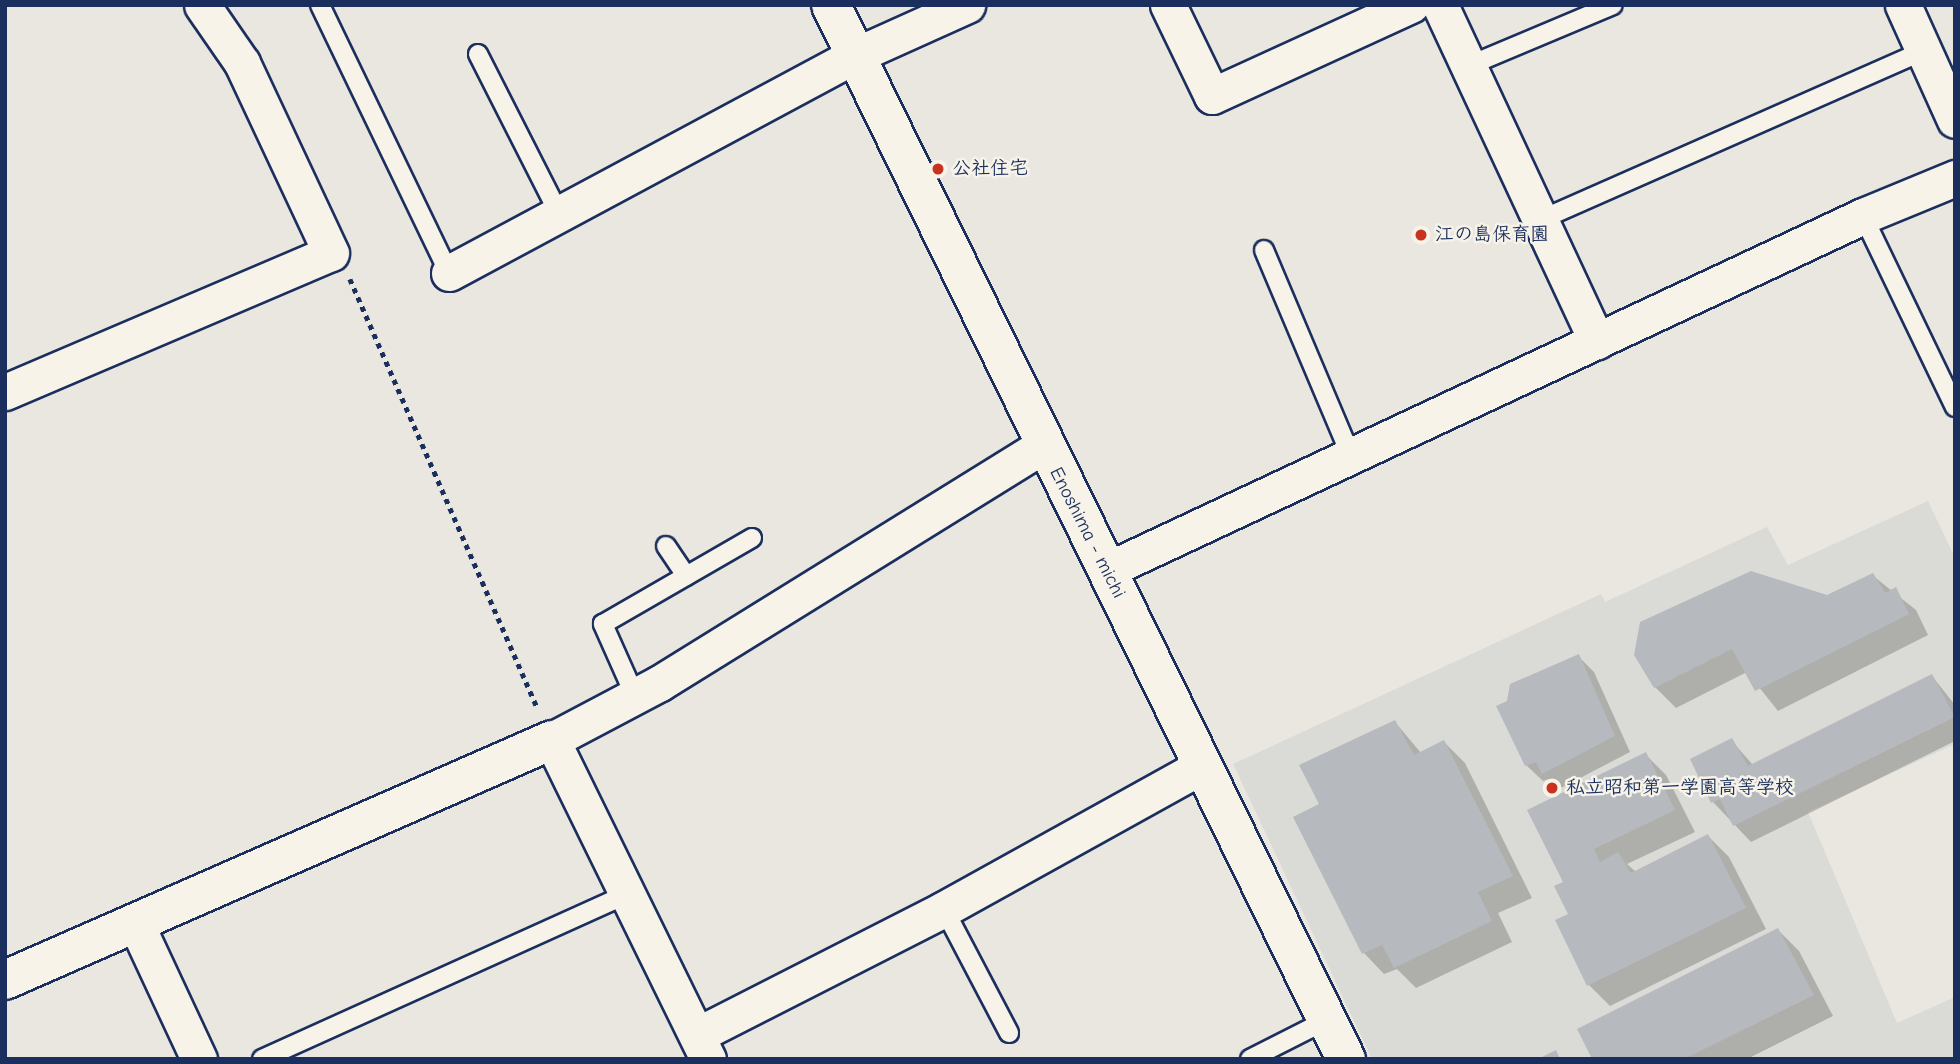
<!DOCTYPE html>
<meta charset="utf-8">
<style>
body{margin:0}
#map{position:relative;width:1960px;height:1064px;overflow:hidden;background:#eae7e0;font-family:"Comic Neue","Klee One",sans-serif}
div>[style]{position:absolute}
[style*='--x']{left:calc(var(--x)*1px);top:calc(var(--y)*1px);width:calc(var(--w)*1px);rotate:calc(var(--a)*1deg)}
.built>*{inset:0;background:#dadad6}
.shadow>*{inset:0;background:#0003}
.building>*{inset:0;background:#b6babf}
.path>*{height:4.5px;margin-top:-2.25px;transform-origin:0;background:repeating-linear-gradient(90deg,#1b2f5e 0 5px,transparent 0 10px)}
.roads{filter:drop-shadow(2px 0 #1b2f5e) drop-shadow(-2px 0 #1b2f5e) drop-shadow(0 2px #1b2f5e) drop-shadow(0 -2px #1b2f5e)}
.service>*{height:18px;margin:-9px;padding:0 9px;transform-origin:9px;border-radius:9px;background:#f7f3e8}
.minor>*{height:35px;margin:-17.5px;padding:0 17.5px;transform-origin:17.5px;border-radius:17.5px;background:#f7f3e8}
.tertiary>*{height:38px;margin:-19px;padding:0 19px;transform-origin:19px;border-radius:19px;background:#f7f3e8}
.dots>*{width:19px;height:19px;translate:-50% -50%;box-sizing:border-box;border:4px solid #f7f3e8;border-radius:50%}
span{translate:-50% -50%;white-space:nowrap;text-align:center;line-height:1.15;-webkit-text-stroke:5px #f7f3e8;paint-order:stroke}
.poi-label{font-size:19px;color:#1b2f5e;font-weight:700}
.left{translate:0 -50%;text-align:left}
.street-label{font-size:19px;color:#1b2f5e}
.frame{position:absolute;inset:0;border:7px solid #1b2f5e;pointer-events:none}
</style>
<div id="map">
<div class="built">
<div style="clip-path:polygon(1928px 501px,1955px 558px,1955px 744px,1808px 812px,1897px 1023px,1955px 997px,1955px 1059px,1372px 1059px,1233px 764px,1601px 594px,1605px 602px,1767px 527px,1788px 565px)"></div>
</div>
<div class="shadow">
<div style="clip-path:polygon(1872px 575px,1916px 610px,1928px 635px,1778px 711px,1747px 672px,1676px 708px,1655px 687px)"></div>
<div style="clip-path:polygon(1578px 656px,1594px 672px,1630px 752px,1559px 789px,1549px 779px,1543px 781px,1526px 765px)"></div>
<div style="clip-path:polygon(1932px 676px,1955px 705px,1955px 741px,1751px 842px,1713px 802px,1731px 740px,1753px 765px)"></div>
<div style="clip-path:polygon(1395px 722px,1421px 753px,1444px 742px,1465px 763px,1532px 898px,1498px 913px,1512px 942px,1416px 988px,1397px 969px,1384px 974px,1364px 953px,1321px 805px)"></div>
<div style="clip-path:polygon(1646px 755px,1666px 775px,1695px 832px,1627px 864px,1636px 872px,1708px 836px,1729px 857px,1766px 929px,1610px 1006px,1589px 985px,1557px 921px,1570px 915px,1566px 883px)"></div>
<div style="clip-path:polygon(1778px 930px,1799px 951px,1833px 1016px,1747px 1059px,1594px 1059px)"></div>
</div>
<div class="building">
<div style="clip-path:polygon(1751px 571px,1827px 595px,1873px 573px,1885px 593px,1896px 587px,1909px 614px,1755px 691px,1732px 649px,1654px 688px,1634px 655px,1640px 622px)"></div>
<div style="clip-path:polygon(1579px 654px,1615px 736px,1542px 774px,1536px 762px,1525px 766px,1496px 706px,1507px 701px,1510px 684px)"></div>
<div style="clip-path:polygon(1932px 674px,1955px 717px,1733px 826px,1720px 799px,1711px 803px,1690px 759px,1732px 738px,1748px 766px)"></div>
<div style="clip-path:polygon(1395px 720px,1414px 755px,1444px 740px,1513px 876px,1478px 892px,1492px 921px,1394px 968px,1382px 945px,1362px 954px,1293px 817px,1319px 804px,1299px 765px)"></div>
<div style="clip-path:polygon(1646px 752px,1675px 810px,1594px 849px,1600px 862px,1618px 852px,1631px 873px,1708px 834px,1746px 908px,1587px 986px,1555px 920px,1568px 914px,1554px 886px,1563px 882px,1527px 810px)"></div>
<div style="clip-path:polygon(1778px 928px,1814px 995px,1684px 1059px,1592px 1059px,1577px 1029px)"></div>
<div style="clip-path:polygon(1556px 1050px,1560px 1059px,1538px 1059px)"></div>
</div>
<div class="path">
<div style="--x:350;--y:279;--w:467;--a:66.4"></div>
</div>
<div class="roads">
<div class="service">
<div style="--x:320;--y:5;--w:297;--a:64.3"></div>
<div style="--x:478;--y:54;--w:177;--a:63.1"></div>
<div style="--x:1468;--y:66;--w:157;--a:-22.8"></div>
<div style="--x:1863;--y:216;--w:212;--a:64.3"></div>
<div style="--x:1540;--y:220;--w:420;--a:-23.8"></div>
<div style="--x:1264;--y:250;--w:224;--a:67.1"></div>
<div style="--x:666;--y:546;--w:36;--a:56"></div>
<div style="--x:635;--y:696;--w:79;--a:-114"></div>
<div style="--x:603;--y:624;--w:172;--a:-30"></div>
<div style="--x:944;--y:909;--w:140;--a:62.3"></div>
<div style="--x:262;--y:1059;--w:401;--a:-24.3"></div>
<div style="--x:1250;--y:1059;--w:86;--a:-26.9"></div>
</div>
<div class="minor">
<div style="--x:1168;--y:5;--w:101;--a:64.2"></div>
<div style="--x:1212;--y:96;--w:219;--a:-24.6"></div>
<div style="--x:1440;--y:5;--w:371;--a:65"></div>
<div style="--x:1903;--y:5;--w:126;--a:65.7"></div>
<div style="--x:449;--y:273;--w:462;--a:-28.2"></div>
<div style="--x:856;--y:55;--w:122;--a:-24.2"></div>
<div style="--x:5;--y:392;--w:354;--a:-23.1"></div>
<div style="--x:331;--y:253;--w:210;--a:-115.1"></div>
<div style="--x:242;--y:63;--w:70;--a:-124.6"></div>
<div style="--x:1107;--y:570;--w:835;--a:-25.09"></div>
<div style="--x:1863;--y:216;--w:100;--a:-22.4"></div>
<div style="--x:136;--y:924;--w:149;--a:65"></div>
<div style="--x:697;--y:1035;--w:277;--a:-27"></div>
<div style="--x:944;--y:909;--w:295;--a:-29"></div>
<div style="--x:708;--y:1059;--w:355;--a:-116.1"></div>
<div style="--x:552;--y:740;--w:122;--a:-27.8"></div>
<div style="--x:660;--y:683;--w:452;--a:-31.8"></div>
</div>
<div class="tertiary">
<div style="--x:831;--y:5;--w:1173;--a:63.96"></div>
<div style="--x:5;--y:980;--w:597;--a:-23.69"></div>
</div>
</div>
<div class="dots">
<div style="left:938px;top:169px;background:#c8321e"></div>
<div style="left:1421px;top:235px;background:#c8321e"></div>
<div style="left:1552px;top:788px;background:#c8321e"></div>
</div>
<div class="poi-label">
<span class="left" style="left:952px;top:169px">公社住宅</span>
<span class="left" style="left:1435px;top:235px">江の島保育園</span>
<span class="left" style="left:1566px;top:788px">私立昭和第一学園高等学校</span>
</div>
<div class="street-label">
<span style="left:1087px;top:533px;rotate:63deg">Enoshima - michi</span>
</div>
<div class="frame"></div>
</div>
